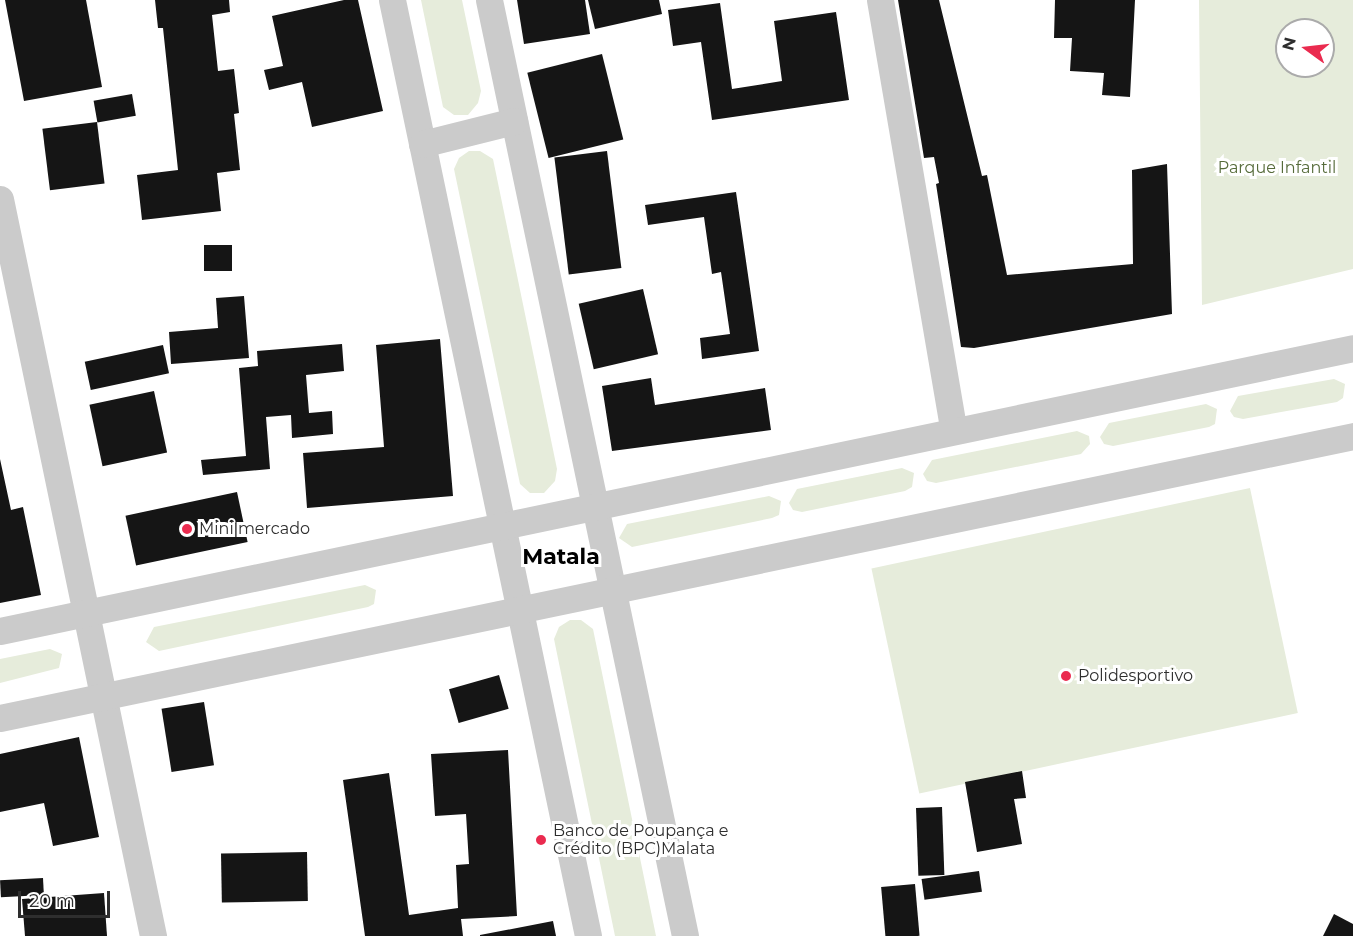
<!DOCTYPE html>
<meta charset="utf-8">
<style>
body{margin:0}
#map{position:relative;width:1353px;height:936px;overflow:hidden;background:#fff;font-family:Montserrat,sans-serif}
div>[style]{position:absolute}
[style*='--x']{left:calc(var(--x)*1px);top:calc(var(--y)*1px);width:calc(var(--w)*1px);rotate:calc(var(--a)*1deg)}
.green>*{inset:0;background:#e6ecdb;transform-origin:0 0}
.building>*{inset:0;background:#151515;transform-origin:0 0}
.street>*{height:27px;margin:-13.5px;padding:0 13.5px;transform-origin:13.5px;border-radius:13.5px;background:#cbcbcb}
.dots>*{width:16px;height:16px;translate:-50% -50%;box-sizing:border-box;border:3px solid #fff;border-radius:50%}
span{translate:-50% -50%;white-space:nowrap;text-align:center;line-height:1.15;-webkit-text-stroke:6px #fff;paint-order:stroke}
.park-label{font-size:16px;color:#566b3a}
.poi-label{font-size:16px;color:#2e2e2e}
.left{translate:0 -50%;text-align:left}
.district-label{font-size:22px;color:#000;font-weight:700}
.north{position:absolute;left:1275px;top:18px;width:60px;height:60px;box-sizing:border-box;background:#fff;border:2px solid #ababab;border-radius:50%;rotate:285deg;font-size:16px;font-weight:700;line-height:24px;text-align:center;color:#2e2e2e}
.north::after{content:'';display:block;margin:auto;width:21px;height:27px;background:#ea2b4f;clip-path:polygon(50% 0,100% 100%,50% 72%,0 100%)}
.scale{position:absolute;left:18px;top:891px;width:92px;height:27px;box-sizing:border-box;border:3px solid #2e2e2e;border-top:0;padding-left:8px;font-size:18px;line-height:21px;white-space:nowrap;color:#2e2e2e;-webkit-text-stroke:4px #fff;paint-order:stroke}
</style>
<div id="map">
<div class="green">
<div style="clip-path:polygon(421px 0,462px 0,481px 91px,478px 103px,468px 115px,454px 115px,443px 107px)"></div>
<div style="clip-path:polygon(evenodd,1199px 0,1353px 0,1353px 269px,1202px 305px,1199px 0,1287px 30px,1323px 30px,1323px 66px,1287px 66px,1287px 30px)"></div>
<div style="clip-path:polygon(469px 151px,480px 151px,493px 159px,557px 469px,555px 481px,544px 493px,530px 493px,520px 484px,454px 169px,459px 158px)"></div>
<div style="clip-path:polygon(1334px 379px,1345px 384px,1343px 398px,1337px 402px,1243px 419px,1234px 417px,1230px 411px,1238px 396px)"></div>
<div style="clip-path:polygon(1206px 404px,1217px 409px,1215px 424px,1209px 427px,1113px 446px,1104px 444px,1100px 437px,1109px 423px)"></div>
<div style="clip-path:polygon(1077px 431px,1089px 436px,1090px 444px,1081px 454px,936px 483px,927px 481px,923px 474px,932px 460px)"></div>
<div style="clip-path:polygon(902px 468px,914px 473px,912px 487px,905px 491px,802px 512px,793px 510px,789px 503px,797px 489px)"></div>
<div style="left:1250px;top:488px;width:230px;height:387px;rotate:78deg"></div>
<div style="clip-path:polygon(769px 496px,781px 501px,779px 515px,772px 518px,632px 547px,619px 538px,627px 524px)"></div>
<div style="clip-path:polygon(365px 585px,376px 590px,374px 604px,368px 607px,159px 651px,146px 642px,154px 627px)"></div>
<div style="clip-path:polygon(570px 620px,581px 620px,593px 629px,656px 936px,615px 936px,554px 639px,559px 627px)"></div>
<div style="clip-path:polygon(50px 649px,62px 654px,59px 668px,0 683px,0 659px)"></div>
</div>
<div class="building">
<div style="clip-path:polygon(5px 0,86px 0,102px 87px,24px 101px)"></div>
<div style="clip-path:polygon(155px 0,229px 0,230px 12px,212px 15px,218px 71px,234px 69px,239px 113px,234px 114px,240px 170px,217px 173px,221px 211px,142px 220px,137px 175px,178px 170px,163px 28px,158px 28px)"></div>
<div style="clip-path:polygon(344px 0,358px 0,383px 111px,312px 127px,302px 82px,269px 90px,264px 70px,283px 66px,272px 16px)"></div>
<div style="clip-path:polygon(517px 0,585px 0,590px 34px,524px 44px)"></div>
<div style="clip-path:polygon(588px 0,659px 0,662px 14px,595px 29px)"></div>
<div style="clip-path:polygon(898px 0,939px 0,982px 176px,987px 175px,1007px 275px,1133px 264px,1132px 170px,1167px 164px,1172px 314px,974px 348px,961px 347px,936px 184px,939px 183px,934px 157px,924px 158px)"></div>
<div style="clip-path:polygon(1055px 0,1135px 0,1130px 97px,1102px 95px,1104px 73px,1070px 71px,1072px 38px,1054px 38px)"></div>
<div style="clip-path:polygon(720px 3px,732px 89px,782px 81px,774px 21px,836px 12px,849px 100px,712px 120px,701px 42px,673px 46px,668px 10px)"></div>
<div style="left:602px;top:54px;width:88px;height:77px;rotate:76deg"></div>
<div style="left:132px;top:94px;width:22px;height:39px;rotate:80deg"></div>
<div style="left:97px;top:122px;width:62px;height:55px;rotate:83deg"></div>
<div style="left:607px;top:151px;width:118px;height:53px;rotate:83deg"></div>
<div style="clip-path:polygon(736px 192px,759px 351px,702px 359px,700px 338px,730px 334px,721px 272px,712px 274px,704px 217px,648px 225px,645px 205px)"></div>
<div style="left:204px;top:245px;width:28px;height:26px"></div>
<div style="left:643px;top:289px;width:67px;height:66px;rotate:77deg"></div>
<div style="clip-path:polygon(244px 296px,249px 358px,171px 364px,169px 332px,218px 328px,216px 298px)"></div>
<div style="clip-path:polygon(440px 339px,453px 496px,307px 508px,303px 453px,384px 447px,376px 345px)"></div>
<div style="clip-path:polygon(342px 344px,344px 371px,306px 375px,309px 413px,332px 411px,333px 434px,292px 438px,291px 415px,266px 417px,270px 469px,203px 475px,201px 460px,246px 456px,239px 368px,258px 366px,257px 351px)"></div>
<div style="left:163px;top:345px;width:29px;height:80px;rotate:78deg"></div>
<div style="clip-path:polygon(651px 378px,655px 405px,765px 388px,771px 430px,612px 451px,602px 386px)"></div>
<div style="left:154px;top:391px;width:63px;height:66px;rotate:78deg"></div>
<div style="clip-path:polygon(0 459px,11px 510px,23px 507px,41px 595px,0 603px)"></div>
<div style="left:237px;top:492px;width:51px;height:114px;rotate:78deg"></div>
<div style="left:499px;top:675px;width:35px;height:52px;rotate:74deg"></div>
<div style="left:204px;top:702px;width:64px;height:43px;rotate:81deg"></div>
<div style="clip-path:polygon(79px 737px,99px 837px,53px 846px,44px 803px,0 812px,0 754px)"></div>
<div style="clip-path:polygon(508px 750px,517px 916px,461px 919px,463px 936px,365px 936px,343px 780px,389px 773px,409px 915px,458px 908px,456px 865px,469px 864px,466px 814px,435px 816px,431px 754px)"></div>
<div style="clip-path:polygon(1022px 771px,1026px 798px,1014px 799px,1022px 844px,977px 852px,965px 782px)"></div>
<div style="left:942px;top:807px;width:68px;height:26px;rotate:88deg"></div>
<div style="left:307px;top:852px;width:49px;height:86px;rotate:89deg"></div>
<div style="left:979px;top:871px;width:21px;height:58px;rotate:82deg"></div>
<div style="left:43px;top:878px;width:17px;height:43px;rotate:87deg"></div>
<div style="left:915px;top:884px;width:52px;height:34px;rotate:85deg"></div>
<div style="clip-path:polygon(104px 893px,107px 936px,25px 936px,22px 899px)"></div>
<div style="clip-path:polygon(1334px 914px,1353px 924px,1353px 936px,1323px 936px)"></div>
<div style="clip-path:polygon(553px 921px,556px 936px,480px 936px,480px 935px)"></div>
</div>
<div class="street">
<div style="--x:392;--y:0;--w:956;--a:78.17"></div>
<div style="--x:489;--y:0;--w:956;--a:78.17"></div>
<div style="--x:880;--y:0;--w:437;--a:80.3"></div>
<div style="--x:422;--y:144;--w:95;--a:-14"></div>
<div style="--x:0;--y:199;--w:753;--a:78.27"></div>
<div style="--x:0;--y:631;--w:1382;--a:-11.81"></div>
<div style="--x:0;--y:718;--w:1382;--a:-11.77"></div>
</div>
<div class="dots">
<div style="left:187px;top:529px;background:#ea2b4f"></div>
<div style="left:1066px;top:676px;background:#ea2b4f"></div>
<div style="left:541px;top:840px;background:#ea2b4f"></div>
</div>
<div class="park-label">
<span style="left:1277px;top:168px">Parque Infantil</span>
</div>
<div class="poi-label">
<span class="left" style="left:199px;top:529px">Mini mercado</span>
<span class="left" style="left:1078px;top:676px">Polidesportivo</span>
<span class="left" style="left:553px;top:840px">Banco de Poupança e<br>Crédito (BPC)Malata</span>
</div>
<div class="district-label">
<span style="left:561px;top:557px">Matala</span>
</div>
<div class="north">N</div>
<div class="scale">20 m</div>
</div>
